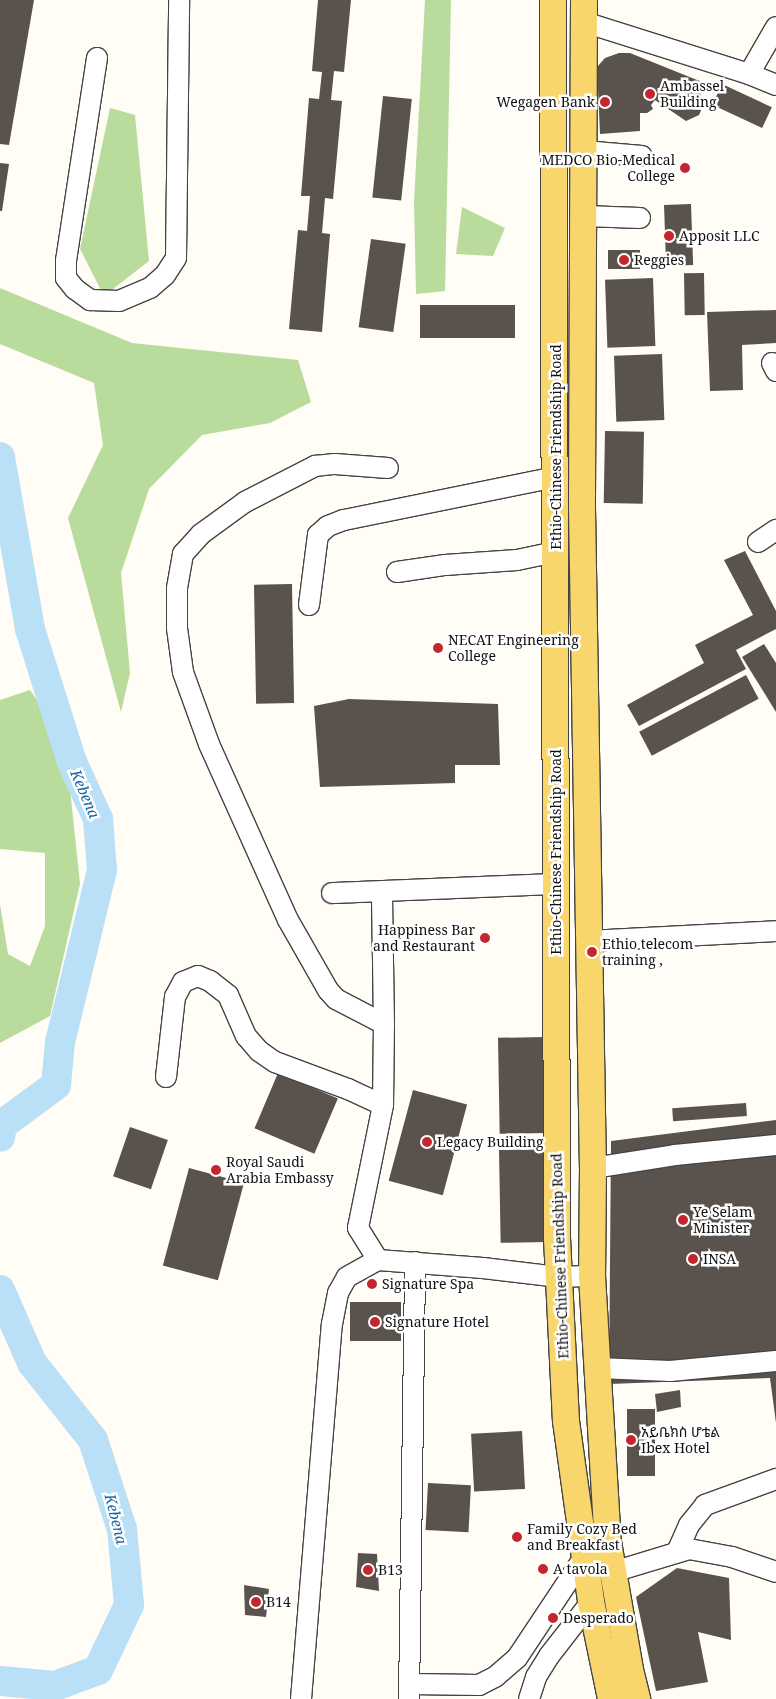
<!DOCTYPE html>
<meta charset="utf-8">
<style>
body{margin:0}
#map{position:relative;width:776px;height:1699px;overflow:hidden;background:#fffdf5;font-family:"Noto Serif","Noto Sans Ethiopic",serif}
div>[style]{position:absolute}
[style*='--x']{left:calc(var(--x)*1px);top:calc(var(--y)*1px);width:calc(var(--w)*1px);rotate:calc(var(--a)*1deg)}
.forest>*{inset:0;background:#b9dc9c}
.river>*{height:30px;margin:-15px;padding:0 15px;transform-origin:15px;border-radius:15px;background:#b9e0f7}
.building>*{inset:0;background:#5a524d;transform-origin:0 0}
.roads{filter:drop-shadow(1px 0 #444) drop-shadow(-1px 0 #444) drop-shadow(0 1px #444) drop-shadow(0 -1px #444)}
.minor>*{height:20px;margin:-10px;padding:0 10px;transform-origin:10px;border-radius:10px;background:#fff}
.major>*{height:26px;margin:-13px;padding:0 13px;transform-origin:13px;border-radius:13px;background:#f9d66b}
.dots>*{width:14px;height:14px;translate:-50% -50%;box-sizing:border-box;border:2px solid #fff;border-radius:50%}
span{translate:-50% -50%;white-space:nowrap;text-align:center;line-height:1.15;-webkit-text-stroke:5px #fff;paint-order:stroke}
.poi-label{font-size:14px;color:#111}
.left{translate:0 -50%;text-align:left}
.right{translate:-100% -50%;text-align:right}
.street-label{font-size:14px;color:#111}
.water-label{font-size:15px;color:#1768a6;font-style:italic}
</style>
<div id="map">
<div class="forest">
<div style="clip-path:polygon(425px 0,451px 0,445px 291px,416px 294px,414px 201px)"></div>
<div style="clip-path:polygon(110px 108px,135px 115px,149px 261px,104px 296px,80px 249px)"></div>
<div style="clip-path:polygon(462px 207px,505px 228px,493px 256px,456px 254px)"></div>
<div style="clip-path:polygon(0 288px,132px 343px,298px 360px,311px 402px,270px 423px,202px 435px,149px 489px,121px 573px,130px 673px,121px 712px,68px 518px,103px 445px,94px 383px,0 344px)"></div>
<div style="clip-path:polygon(30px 690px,65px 741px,80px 884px,50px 1016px,0 1043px,0 904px,8px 954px,30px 966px,45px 926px,45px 853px,0 849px,0 700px)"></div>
</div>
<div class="river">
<div style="--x:0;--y:457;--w:175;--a:80.1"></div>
<div style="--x:30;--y:629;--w:139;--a:72.5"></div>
<div style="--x:72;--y:762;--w:63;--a:65.5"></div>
<div style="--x:98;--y:819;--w:51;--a:85.5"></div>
<div style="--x:102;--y:870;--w:177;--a:103.7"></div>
<div style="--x:60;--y:1042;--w:43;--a:95.3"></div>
<div style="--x:56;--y:1085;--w:67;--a:143.5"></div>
<div style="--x:2;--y:1125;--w:12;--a:99"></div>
<div style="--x:0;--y:1290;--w:80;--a:66.3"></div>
<div style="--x:32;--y:1363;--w:98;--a:51.6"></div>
<div style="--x:93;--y:1440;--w:94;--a:72"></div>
<div style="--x:122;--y:1529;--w:76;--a:84.7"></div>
<div style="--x:129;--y:1605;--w:72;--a:115.5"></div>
<div style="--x:98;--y:1670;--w:46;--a:159.6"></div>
<div style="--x:55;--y:1686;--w:55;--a:-174.8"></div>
</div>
<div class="building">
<div style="clip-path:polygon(0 0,34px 0,9px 145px,0 144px)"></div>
<div style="clip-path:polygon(318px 0,351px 0,344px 72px,334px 71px,331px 100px,342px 101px,333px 199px,325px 198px,322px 233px,330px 234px,322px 332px,289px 329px,298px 230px,307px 231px,310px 196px,301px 196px,309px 98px,319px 99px,322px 72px,312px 71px)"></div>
<div style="clip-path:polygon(619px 53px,630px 53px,702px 82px,700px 99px,704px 103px,699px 115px,686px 121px,655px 100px,651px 105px,653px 109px,647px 113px,640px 113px,640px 131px,600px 134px,597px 67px,605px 58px)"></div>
<div style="left:722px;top:84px;width:55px;height:23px;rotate:25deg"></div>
<div style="left:383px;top:96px;width:29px;height:102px;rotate:6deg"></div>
<div style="clip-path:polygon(0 163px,9px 164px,2px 211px,0 211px)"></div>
<div style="left:691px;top:204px;width:61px;height:27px;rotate:88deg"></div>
<div style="left:371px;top:239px;width:35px;height:89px;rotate:8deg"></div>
<div style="left:640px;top:250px;width:19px;height:32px;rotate:90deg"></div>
<div style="left:704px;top:273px;width:42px;height:20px;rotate:89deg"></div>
<div style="left:653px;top:278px;width:68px;height:48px;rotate:88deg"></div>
<div style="left:420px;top:305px;width:95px;height:33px"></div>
<div style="clip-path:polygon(776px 310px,776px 343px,742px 345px,743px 390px,710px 391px,707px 312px)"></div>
<div style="left:662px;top:354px;width:66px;height:48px;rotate:88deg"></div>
<div style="left:605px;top:431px;width:39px;height:72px;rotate:1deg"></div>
<div style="clip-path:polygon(745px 551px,776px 611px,776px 629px,736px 650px,746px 669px,639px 726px,627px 705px,704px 663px,695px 645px,753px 615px,724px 560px)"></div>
<div style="left:292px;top:584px;width:119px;height:38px;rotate:89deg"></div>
<div style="clip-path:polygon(764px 644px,776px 663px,776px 712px,742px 657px)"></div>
<div style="left:746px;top:675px;width:27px;height:121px;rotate:62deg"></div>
<div style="clip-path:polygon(349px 699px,498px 704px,500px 765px,455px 765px,455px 783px,320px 787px,314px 706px)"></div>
<div style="left:545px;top:1037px;width:96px;height:47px;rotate:89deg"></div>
<div style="left:278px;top:1073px;width:65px;height:60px;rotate:23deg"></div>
<div style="left:413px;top:1090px;width:56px;height:94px;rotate:15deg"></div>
<div style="left:746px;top:1103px;width:13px;height:74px;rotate:86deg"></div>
<div style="clip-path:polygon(776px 1120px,776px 1423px,770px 1378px,609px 1384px,611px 1141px)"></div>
<div style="left:130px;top:1127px;width:40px;height:52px;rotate:19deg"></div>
<div style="left:547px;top:1149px;width:93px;height:48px;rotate:89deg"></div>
<div style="left:189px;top:1168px;width:57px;height:101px;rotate:15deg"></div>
<div style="left:350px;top:1302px;width:51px;height:39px"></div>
<div style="clip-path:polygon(680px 1390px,681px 1407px,657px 1412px,655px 1394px)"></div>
<div style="left:655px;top:1409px;width:67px;height:28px;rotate:90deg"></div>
<div style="left:522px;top:1431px;width:58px;height:51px;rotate:87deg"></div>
<div style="left:428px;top:1483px;width:43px;height:47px;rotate:3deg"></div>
<div style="clip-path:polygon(358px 1553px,377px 1554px,379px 1591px,356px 1587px)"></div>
<div style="clip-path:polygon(677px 1568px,729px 1578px,731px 1640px,698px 1632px,708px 1682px,656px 1691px,636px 1597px)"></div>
<div style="clip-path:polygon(244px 1585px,269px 1589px,266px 1617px,245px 1615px)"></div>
</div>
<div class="roads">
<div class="minor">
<div style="--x:584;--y:22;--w:173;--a:17.5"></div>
<div style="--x:749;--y:74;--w:29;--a:22"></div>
<div style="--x:97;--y:58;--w:204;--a:98.7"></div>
<div style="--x:66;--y:260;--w:18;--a:90"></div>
<div style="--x:66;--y:278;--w:14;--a:51"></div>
<div style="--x:75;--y:289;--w:19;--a:36"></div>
<div style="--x:90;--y:300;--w:29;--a:2"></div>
<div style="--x:119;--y:301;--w:34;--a:-23"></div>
<div style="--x:150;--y:288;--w:20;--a:-41"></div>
<div style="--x:165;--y:275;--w:20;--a:-57"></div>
<div style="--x:176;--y:258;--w:258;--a:-89.3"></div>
<div style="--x:749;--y:74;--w:54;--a:-60.1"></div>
<div style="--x:584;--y:151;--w:58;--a:4.9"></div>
<div style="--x:584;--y:216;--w:56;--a:2"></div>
<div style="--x:772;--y:363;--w:9;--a:63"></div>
<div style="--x:758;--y:542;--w:22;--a:-34"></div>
<div style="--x:397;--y:572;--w:49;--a:-8.3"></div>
<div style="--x:445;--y:565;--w:72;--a:-4"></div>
<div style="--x:517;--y:560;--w:40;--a:-12"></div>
<div style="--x:309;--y:605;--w:71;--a:-82.7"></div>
<div style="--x:318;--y:535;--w:13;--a:-42"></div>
<div style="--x:328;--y:526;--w:17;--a:-21"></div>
<div style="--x:344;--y:520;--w:216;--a:-11.5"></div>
<div style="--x:332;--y:893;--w:224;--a:-2.3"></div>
<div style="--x:588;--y:941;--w:188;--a:-3"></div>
<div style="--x:384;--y:1024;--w:54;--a:-152.5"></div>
<div style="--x:336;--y:999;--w:12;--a:-132"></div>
<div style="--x:328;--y:990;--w:81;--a:-119.7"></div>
<div style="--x:288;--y:920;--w:193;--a:-114.2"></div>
<div style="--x:209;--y:744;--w:77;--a:-109.9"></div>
<div style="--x:183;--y:672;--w:44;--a:-97.8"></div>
<div style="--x:177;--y:628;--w:40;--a:-90"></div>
<div style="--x:177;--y:588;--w:35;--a:-80"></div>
<div style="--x:183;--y:554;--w:27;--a:-48"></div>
<div style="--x:201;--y:534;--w:54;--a:-36"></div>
<div style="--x:245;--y:502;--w:79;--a:-27.2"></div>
<div style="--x:315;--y:466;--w:20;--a:-6"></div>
<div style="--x:335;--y:464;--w:53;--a:4.3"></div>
<div style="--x:166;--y:1077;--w:81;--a:-83.6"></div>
<div style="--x:175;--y:997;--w:17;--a:-62"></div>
<div style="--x:183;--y:982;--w:16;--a:-22"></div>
<div style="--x:198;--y:976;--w:13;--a:23"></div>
<div style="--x:210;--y:981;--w:23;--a:38"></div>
<div style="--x:228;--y:995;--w:45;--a:66.3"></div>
<div style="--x:246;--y:1036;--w:20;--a:49"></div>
<div style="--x:259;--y:1051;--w:19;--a:35"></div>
<div style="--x:275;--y:1062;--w:78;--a:20.3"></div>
<div style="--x:348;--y:1089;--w:38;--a:25"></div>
<div style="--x:593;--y:1168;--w:83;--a:-9"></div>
<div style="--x:675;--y:1155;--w:101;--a:-5.7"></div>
<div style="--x:378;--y:1260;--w:38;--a:-122"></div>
<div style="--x:358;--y:1228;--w:126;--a:-78.5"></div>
<div style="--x:383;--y:1105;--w:81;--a:-89.3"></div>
<div style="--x:384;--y:1024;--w:132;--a:-90.9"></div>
<div style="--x:598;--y:1368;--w:72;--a:2.4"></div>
<div style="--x:670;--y:1371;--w:106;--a:-5.4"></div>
<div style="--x:677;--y:1552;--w:30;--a:-66"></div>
<div style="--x:689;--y:1525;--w:26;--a:-51"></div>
<div style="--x:705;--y:1505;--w:76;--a:-20.1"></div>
<div style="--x:613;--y:1572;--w:79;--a:-16.8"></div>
<div style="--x:689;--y:1549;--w:44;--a:10.5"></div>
<div style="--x:732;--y:1557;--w:46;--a:18.8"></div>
<div style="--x:410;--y:1684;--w:69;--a:0.8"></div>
<div style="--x:479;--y:1685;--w:18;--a:-27"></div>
<div style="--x:495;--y:1677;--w:29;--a:-41"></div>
<div style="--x:517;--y:1658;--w:121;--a:-56.4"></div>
<div style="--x:301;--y:1699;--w:376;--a:-85.3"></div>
<div style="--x:332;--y:1324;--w:32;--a:-79"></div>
<div style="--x:338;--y:1293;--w:18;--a:-61"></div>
<div style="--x:347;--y:1277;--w:35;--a:-29"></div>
<div style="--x:378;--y:1260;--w:105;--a:4.4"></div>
<div style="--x:483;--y:1268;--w:77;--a:6.8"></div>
<div style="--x:559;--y:1277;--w:33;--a:-2"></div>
<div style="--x:409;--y:1699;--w:437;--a:-89.2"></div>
<div style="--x:529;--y:1699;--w:23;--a:-72"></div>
<div style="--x:536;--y:1677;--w:25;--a:-58"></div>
<div style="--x:549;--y:1656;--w:68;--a:-52.1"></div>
</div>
<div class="major">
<div style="--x:553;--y:0;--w:1238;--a:89.81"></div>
<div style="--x:557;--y:1238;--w:183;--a:87.2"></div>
<div style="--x:566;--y:1421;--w:183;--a:82.1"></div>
<div style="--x:591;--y:1602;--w:99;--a:78.3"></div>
<div style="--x:584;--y:0;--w:508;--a:90.23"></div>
<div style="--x:582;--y:508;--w:660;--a:89.05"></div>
<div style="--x:593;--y:1168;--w:108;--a:90.5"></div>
<div style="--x:592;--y:1276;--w:266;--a:86.6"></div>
<div style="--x:608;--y:1542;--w:130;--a:80.2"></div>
<div style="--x:630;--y:1670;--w:30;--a:76"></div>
</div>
</div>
<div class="dots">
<div style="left:650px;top:94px;background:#c4262e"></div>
<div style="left:605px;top:102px;background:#c4262e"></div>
<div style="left:685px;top:168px;background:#c4262e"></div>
<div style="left:669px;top:236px;background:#c4262e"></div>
<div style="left:624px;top:260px;background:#c4262e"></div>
<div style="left:438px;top:648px;background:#c4262e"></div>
<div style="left:485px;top:938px;background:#c4262e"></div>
<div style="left:592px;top:952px;background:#c4262e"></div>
<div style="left:427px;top:1142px;background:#c4262e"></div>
<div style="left:216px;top:1170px;background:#c4262e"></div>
<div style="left:683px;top:1220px;background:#c4262e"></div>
<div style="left:693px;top:1259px;background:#c4262e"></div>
<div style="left:372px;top:1284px;background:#c4262e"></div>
<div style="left:375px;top:1322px;background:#c4262e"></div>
<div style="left:631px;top:1440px;background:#c4262e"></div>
<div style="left:517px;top:1537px;background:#c4262e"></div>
<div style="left:543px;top:1569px;background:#c4262e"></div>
<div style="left:368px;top:1570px;background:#c4262e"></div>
<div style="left:256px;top:1602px;background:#c4262e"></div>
<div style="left:553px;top:1618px;background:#c4262e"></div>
</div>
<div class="poi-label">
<span class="left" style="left:660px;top:94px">Ambassel<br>Building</span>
<span class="right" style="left:595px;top:102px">Wegagen Bank</span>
<span class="right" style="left:675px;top:168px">MEDCO Bio-Medical<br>College</span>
<span class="left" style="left:679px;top:236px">Apposit LLC</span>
<span class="left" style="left:634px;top:260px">Reggies</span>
<span class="left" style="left:448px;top:648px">NECAT Engineering<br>College</span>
<span class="right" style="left:475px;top:938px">Happiness Bar<br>and Restaurant</span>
<span class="left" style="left:602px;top:952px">Ethio telecom<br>training ,</span>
<span class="left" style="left:437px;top:1142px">Legacy Building</span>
<span class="left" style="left:226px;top:1170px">Royal Saudi<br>Arabia Embassy</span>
<span class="left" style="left:693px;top:1220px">Ye Selam<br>Minister</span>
<span class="left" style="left:703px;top:1259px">INSA</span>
<span class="left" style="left:382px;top:1284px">Signature Spa</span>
<span class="left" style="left:385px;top:1322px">Signature Hotel</span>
<span class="left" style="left:641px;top:1440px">አይቤክስ ሆቴል<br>Ibex Hotel</span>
<span class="left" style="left:527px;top:1537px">Family Cozy Bed<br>and Breakfast</span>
<span class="left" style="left:553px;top:1569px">A tavola</span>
<span class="left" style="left:378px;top:1570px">B13</span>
<span class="left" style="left:266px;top:1602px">B14</span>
<span class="left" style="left:563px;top:1618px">Desperado</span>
</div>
<div class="street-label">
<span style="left:556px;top:447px;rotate:-90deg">Ethio-Chinese Friendship Road</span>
<span style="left:556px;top:852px;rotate:-90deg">Ethio-Chinese Friendship Road</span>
<span style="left:560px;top:1256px;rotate:-92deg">Ethio-Chinese Friendship Road</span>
</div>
<div class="water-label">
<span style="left:85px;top:794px;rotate:67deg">Kebena</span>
<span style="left:116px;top:1519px;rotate:76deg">Kebena</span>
</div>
</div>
